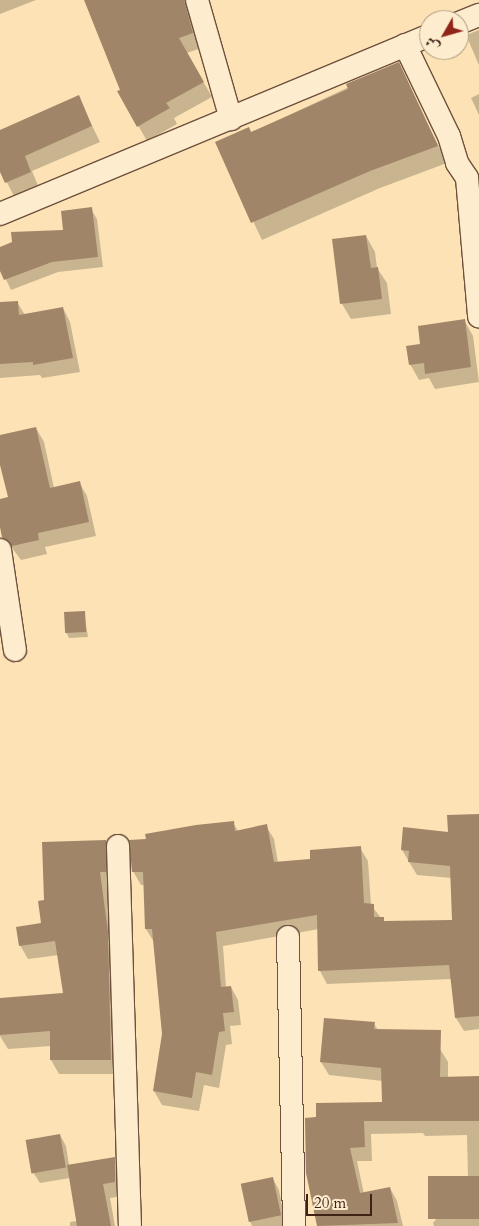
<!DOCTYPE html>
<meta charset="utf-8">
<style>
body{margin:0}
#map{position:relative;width:479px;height:1226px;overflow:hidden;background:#fce2b4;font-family:Cardo,Amiri,serif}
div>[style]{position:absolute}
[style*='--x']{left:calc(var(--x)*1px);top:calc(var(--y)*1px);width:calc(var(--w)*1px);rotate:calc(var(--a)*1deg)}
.shadow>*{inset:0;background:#0003}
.building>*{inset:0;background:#a18568;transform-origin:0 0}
.roads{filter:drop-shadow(1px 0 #6e513e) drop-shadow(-1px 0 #6e513e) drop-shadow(0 1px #6e513e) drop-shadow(0 -1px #6e513e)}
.street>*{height:22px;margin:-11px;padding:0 11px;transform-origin:11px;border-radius:11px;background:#fdecce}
span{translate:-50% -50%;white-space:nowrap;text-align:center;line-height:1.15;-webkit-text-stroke:4.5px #fdecce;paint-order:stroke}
.north{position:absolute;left:419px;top:10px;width:50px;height:50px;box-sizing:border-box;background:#fdecce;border:1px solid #b19b84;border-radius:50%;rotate:232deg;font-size:14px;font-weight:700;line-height:20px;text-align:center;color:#3f2116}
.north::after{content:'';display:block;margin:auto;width:18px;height:22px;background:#8f2418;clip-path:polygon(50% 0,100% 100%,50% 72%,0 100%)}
.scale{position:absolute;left:306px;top:1194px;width:66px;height:22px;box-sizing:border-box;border:2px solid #3f2116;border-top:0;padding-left:6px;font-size:15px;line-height:18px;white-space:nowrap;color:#3f2116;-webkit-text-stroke:4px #fdecce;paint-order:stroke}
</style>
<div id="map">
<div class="shadow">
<div style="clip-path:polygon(0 0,36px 0,0 14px)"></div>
<div style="clip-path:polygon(85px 0,195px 0,201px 48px,187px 53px,212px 97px,174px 118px,177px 124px,147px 141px,119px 92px,121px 91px)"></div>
<div style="clip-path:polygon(479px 30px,479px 65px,466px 35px)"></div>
<div style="clip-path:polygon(398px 64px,447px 163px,380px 188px,262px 240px,216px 143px,251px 133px)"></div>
<div style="clip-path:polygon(479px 94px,479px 115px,471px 98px)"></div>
<div style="clip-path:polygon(78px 97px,100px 142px,32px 171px,39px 188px,15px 198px,0 169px,0 131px)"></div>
<div style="clip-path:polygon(91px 209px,97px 219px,103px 267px,58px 272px,11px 290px,0 267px,0 248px,65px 231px)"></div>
<div style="clip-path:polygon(366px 236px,375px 252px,377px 268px,387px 283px,391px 314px,351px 319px,342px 304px)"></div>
<div style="clip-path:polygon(17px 302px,25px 315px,63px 308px,70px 322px,80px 372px,42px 378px,40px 375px,0 378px,0 303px)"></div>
<div style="clip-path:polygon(464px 320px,473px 336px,479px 382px,435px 389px,429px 378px,419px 380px,410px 364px,422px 345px)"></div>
<div style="clip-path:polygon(36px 428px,44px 442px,54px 488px,79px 482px,87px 496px,96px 536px,45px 547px,47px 554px,21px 560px,4px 537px,0 521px,0 500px,9px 498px,0 459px,0 436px)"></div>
<div style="clip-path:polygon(84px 612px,88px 637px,69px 638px,66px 632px)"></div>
<div style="clip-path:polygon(479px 816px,479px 1029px,464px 1031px,456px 1018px,452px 979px,327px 984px,320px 971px,319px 929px,223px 946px,226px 988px,231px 987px,238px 1000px,241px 1025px,230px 1026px,232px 1044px,226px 1045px,219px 1088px,204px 1085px,199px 1111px,162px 1105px,154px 1091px,164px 1034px,154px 942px,146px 929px,145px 885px,141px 885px,133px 871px,147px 841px,233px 823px,238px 831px,266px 826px,274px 839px,278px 863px,312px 860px,360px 848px,368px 861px,371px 905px,381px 918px,385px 922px,453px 921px,452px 878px,417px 875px,402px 850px,449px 833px)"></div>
<div style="clip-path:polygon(106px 842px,114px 855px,113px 886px,107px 886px,115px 946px,118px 1074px,59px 1074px,51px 1060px,51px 1046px,8px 1049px,0 1036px,0 999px,64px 994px,59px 955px,28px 959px,20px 945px,42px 925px,45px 901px)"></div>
<div style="clip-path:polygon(374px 1024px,378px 1030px,440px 1049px,448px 1062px,448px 1078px,479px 1077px,479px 1226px,434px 1226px,433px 1223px,468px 1178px,467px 1135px,425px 1136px,423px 1133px,371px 1134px,372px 1161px,357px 1161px,364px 1194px,390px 1188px,397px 1201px,403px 1226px,319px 1226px,307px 1173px,318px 1119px,383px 1103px,383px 1081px,329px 1075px,321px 1062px)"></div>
<div style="clip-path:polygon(60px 1135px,66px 1146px,69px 1165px,114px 1159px,122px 1173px,123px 1196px,110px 1198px,115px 1226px,70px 1226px,70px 1222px,77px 1221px,70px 1178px,40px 1183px,33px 1172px)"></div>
<div style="clip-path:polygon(273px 1179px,279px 1190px,286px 1226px,252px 1226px,250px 1221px)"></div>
</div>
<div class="building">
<div style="clip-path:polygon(84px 0,184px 0,193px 33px,179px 38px,204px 82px,166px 103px,170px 108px,137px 127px,117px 91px,120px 90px)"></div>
<div style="clip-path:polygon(399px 62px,438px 146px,370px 171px,251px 223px,215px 142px,249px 127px,251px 132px,348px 89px,346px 84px)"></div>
<div style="clip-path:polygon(79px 95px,92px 126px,25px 156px,31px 172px,5px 183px,0 172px,0 130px)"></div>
<div style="clip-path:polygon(92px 207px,98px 257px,52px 262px,4px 280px,0 271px,0 247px,12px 242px,11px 232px,63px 230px,61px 211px)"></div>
<div style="clip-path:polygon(366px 235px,371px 268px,378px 267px,382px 299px,340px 304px,332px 239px)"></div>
<div style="clip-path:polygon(18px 301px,19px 315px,63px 307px,73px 358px,33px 365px,33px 362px,0 364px,0 302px)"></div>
<div style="clip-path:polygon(465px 319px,471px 367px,425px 374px,424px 363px,409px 365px,406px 346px,420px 344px,418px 326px)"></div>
<div style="clip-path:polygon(36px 427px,50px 488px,80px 481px,89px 522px,38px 533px,39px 540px,12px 546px,2px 537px,0 527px,0 499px,8px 497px,0 465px,0 435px)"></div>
<div style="left:85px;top:611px;width:21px;height:21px;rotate:87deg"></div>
<div style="clip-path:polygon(479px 814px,479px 1016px,455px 1018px,449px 965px,318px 971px,317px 915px,216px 932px,221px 987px,231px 986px,234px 1012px,223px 1013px,225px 1031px,219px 1032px,212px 1075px,196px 1072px,192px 1098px,153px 1091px,162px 1034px,152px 929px,145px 929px,143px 872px,132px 872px,129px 840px,146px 839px,145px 834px,196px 825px,234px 821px,235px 831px,267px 824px,274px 862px,310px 859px,310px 850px,361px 846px,364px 903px,374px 904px,374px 917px,384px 917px,384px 921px,452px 920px,450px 866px,408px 862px,409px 851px,401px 850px,403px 827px,448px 832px,447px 815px)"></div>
<div style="clip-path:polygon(106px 840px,106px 872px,100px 872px,108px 932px,111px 1060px,50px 1060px,50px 1031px,0 1035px,0 998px,63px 993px,55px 941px,19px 946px,16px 927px,41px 923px,38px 901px,44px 900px,42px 842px)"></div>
<div style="clip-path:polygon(324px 1018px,375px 1022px,374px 1029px,441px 1030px,440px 1077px,479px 1076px,479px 1121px,364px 1121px,365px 1147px,350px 1148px,360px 1193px,390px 1187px,398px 1223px,317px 1226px,306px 1173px,305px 1118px,316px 1117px,316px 1103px,382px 1102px,381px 1068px,320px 1062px)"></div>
<div style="left:60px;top:1134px;width:34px;height:35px;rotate:80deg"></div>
<div style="clip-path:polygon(115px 1157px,115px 1182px,103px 1184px,111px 1226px,77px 1226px,67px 1165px)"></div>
<div style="left:479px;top:1176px;width:43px;height:51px;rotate:90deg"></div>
<div style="left:273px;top:1177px;width:39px;height:33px;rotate:78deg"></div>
</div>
<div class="roads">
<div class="street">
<div style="--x:197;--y:0;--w:124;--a:74.1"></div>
<div style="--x:459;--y:23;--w:22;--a:-22"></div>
<div style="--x:405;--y:45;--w:101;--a:64.2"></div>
<div style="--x:449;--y:136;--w:28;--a:73"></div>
<div style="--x:457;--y:163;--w:18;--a:56"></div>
<div style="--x:467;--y:178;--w:139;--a:85"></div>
<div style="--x:0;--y:214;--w:465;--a:-22.6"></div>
<div style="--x:0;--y:550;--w:101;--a:81.5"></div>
<div style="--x:118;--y:846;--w:380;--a:88.2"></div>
<div style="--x:288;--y:937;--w:289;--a:88.8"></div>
</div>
</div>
<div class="north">ش</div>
<div class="scale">20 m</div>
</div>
